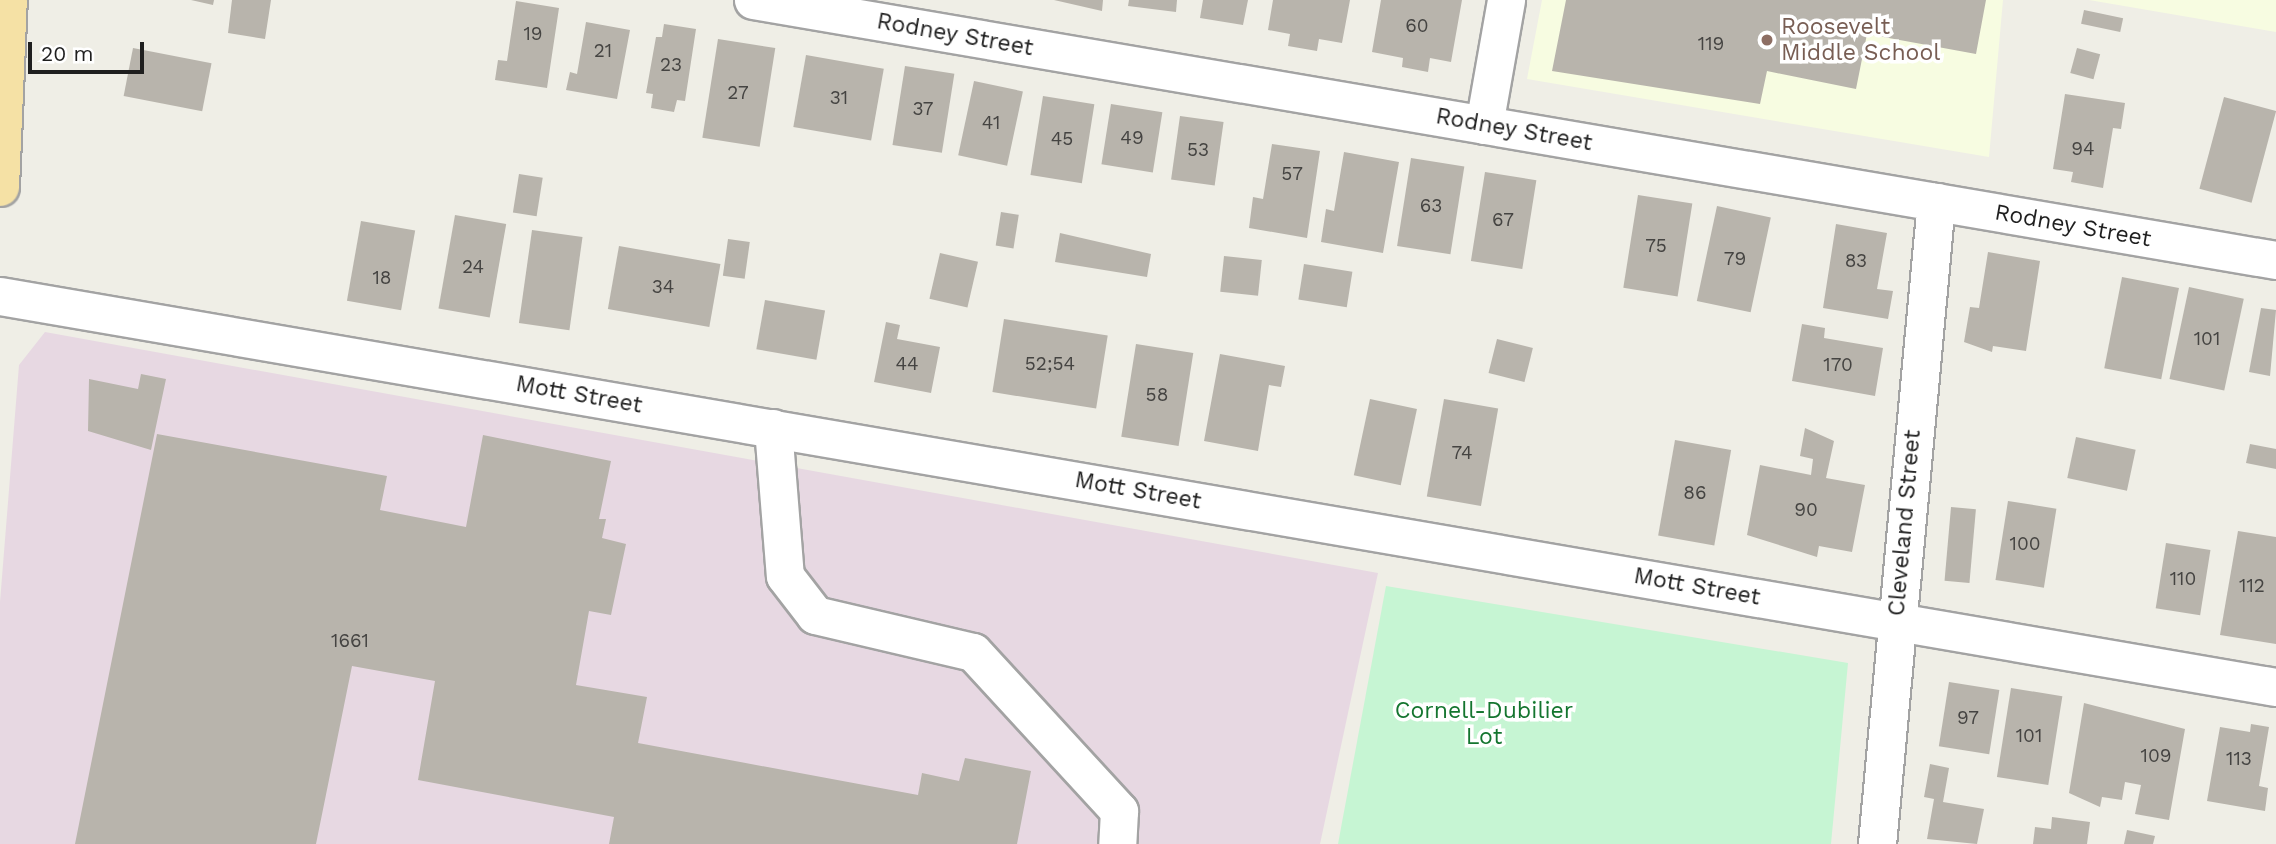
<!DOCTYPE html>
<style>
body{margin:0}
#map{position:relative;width:2276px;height:844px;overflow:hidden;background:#efeee6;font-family:"Work Sans",sans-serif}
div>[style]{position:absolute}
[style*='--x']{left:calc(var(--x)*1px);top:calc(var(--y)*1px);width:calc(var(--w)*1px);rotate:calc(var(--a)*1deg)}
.industrial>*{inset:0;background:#e7d8e2}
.education>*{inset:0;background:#f7fce1}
.park>*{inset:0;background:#c6f5d3}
.building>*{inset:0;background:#b8b4ac;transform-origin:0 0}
.roads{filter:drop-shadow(2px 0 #a3a3a3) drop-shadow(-2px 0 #a3a3a3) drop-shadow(0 2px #a3a3a3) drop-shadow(0 -2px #a3a3a3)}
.minor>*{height:37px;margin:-18.5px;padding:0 18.5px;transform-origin:18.5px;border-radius:18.5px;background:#fff}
.major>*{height:38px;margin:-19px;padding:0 19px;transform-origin:19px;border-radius:19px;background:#f5e1a5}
.dots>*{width:19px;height:19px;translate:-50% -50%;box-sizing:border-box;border:4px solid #fff;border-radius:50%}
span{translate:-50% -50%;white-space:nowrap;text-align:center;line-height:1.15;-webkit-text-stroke:7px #fff;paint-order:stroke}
.number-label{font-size:19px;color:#454442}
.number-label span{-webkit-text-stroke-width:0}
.education-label{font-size:23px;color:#785e54}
.left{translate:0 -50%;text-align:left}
.street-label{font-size:23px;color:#1f1f1f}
.park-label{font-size:23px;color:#14752f}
.scale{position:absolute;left:28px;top:42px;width:116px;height:32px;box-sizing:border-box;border:4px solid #1f1f1f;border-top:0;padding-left:9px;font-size:21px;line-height:24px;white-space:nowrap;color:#1f1f1f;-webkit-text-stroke:5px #fff;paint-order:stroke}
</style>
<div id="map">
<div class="industrial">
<div style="clip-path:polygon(45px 332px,1378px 573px,1320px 844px,0 844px,0 602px,19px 365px)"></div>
</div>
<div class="education">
<div style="clip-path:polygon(1542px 0,2003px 0,1989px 157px,1527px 79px)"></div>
<div style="clip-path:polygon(2089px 0,2276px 0,2276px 32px)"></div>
</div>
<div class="park">
<div style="clip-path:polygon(1386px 586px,1848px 663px,1831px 844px,1338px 844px)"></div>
</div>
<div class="building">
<div style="clip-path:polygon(191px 0,214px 0,213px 5px)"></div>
<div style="clip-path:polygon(232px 0,271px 0,265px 39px,228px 33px)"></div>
<div style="clip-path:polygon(1054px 0,1103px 0,1102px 11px)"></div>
<div style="clip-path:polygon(1129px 0,1177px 0,1176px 12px,1128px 6px)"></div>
<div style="clip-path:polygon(1203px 0,1248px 0,1243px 25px,1200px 18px)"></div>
<div style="clip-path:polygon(1273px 0,1350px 0,1342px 43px,1319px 39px,1317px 51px,1288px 46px,1290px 34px,1268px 30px)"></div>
<div style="clip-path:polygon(1381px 0,1462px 0,1451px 62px,1430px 58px,1428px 72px,1402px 67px,1403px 58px,1372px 52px)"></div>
<div style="clip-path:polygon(1566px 0,1986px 0,1976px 54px,1867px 34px,1856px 89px,1767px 71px,1760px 104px,1552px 71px)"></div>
<div style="clip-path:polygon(516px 1px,559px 8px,547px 88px,495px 80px,498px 60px,507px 61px)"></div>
<div style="left:2084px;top:10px;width:40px;height:14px;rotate:12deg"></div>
<div style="clip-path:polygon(586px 22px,630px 30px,617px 99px,566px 90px,570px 72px,577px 74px)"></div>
<div style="clip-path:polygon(664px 24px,696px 29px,685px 101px,677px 100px,674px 112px,651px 108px,653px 94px,646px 93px,656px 37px,662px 37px)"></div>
<div style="left:718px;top:39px;width:58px;height:100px;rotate:9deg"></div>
<div style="left:133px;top:48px;width:80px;height:49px;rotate:11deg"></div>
<div style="left:2077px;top:48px;width:24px;height:26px;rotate:15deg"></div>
<div style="left:806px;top:55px;width:79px;height:73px;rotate:10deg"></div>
<div style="left:905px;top:66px;width:50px;height:80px;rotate:9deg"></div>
<div style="left:974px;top:81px;width:50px;height:76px;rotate:12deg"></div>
<div style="clip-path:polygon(2065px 94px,2125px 103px,2121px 129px,2113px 128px,2103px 188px,2071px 182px,2073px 172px,2053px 169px)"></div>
<div style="left:1043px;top:96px;width:52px;height:80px;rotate:9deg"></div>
<div style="left:2224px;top:97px;width:54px;height:95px;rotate:15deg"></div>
<div style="left:1111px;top:104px;width:52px;height:61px;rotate:9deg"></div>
<div style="left:1180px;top:116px;width:44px;height:64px;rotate:8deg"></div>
<div style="clip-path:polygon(1272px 144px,1320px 151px,1307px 238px,1249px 228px,1253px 197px,1263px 199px)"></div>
<div style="clip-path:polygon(1344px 152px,1399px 162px,1383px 253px,1321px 242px,1326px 209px,1334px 211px)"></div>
<div style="left:1411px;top:158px;width:54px;height:89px;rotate:9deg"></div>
<div style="left:1485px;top:172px;width:52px;height:90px;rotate:9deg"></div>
<div style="left:519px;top:174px;width:24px;height:39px;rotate:9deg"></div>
<div style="left:1638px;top:195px;width:55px;height:94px;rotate:9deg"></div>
<div style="left:1717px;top:206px;width:55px;height:97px;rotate:12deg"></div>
<div style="left:1001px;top:212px;width:18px;height:34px;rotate:9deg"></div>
<div style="left:455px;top:215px;width:52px;height:95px;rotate:10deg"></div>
<div style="left:361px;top:221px;width:55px;height:81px;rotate:10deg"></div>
<div style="clip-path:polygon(1836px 224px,1887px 233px,1877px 289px,1893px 291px,1888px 319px,1823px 308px)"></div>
<div style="left:532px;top:230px;width:51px;height:94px;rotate:8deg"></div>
<div style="clip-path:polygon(1060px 233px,1151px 254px,1147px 277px,1055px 262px)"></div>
<div style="left:728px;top:239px;width:22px;height:37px;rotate:8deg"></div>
<div style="left:619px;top:246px;width:103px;height:64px;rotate:10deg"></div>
<div style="clip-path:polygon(1988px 252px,2040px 261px,2026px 351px,1993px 346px,1992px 352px,1964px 342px,1970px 307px,1979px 308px)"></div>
<div style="left:940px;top:253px;width:39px;height:47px;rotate:13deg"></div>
<div style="left:1224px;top:256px;width:38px;height:36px;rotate:6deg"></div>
<div style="left:1304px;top:264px;width:49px;height:36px;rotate:9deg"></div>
<div style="left:2122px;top:277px;width:58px;height:93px;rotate:11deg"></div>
<div style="left:2189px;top:287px;width:56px;height:94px;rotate:12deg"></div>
<div style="left:765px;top:300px;width:61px;height:50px;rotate:10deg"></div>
<div style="clip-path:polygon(2261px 308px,2276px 310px,2270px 376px,2249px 372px)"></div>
<div style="left:1004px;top:319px;width:105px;height:74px;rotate:9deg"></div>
<div style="clip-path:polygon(886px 322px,900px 325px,897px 339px,940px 347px,931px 393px,874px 382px)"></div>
<div style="clip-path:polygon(1802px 324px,1825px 328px,1824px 338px,1883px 348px,1875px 396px,1792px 381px)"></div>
<div style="left:1497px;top:339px;width:37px;height:35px;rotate:14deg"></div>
<div style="left:1136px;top:344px;width:58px;height:94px;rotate:9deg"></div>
<div style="clip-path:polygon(1220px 354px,1285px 366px,1281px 387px,1269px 385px,1258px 451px,1204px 441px)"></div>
<div style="clip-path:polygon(141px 374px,166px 379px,151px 450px,88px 431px,89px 379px,138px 389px)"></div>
<div style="left:1370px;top:399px;width:48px;height:78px;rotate:12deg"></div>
<div style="left:1444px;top:399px;width:55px;height:99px;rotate:10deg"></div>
<div style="clip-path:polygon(1805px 428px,1834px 441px,1826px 478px,1865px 485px,1852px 552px,1819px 546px,1817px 557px,1747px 535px,1760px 465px,1811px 475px,1813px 459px,1800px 456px)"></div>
<div style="clip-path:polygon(157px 434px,387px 476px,380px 510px,466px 527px,483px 435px,611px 461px,599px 519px,606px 519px,602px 538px,626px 544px,611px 615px,589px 611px,576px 685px,647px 697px,638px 743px,918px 795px,922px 773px,959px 781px,965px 758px,1031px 771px,1017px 844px,609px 844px,614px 817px,418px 780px,435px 681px,352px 666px,316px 844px,75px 844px)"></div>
<div style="left:2076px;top:437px;width:61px;height:42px;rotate:12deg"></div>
<div style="left:1675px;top:440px;width:57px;height:97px;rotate:10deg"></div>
<div style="clip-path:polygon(2250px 444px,2276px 449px,2276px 469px,2246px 463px)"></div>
<div style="left:2008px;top:501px;width:49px;height:80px;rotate:9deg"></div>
<div style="left:1951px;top:507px;width:25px;height:74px;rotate:5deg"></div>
<div style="clip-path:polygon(2238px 531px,2276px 537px,2276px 644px,2220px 635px)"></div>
<div style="left:2166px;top:543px;width:45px;height:66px;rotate:9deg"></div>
<div style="left:1949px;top:682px;width:51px;height:65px;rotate:9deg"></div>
<div style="left:2011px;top:688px;width:52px;height:90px;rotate:9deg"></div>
<div style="clip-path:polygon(2084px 703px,2185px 729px,2169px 820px,2135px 814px,2141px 785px,2125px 782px,2122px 800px,2102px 797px,2100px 807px,2069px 793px)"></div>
<div style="clip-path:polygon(2251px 724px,2269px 727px,2259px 786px,2268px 788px,2265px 811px,2207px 801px,2220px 727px,2250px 732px)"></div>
<div style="clip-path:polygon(1930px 764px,1949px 768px,1943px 802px,1984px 809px,1977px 844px,1927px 839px,1934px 799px,1924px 797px)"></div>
<div style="clip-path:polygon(2052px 817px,2090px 822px,2087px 844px,2033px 844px,2035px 827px,2051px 829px)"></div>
<div style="clip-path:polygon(2127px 830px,2155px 836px,2153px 844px,2124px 844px)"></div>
</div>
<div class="roads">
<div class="minor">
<div style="--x:753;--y:0;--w:1545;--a:9.69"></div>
<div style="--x:1484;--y:125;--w:127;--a:-80"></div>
<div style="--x:0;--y:296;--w:2309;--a:9.75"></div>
<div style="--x:773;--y:428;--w:148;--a:85.4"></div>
<div style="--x:785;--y:576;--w:49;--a:52.4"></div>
<div style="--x:815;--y:615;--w:162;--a:13.2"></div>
<div style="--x:973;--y:652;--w:216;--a:47.4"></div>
<div style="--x:1119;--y:811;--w:33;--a:93"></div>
<div style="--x:1877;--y:844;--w:645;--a:-84.75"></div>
</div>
<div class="major">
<div style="--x:0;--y:187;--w:187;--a:-87.6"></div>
</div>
</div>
<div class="dots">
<div style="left:1767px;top:40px;background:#8d6e63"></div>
</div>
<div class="number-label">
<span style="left:1417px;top:26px">60</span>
<span style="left:533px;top:34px">19</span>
<span style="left:1711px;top:44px">119</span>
<span style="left:603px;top:51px">21</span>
<span style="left:671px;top:65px">23</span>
<span style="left:738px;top:93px">27</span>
<span style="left:839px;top:98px">31</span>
<span style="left:923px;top:109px">37</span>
<span style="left:991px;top:123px">41</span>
<span style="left:1132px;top:138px">49</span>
<span style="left:1062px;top:139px">45</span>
<span style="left:2083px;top:149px">94</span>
<span style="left:1198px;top:150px">53</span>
<span style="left:1292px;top:174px">57</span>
<span style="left:1431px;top:206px">63</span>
<span style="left:1503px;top:220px">67</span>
<span style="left:1656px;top:246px">75</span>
<span style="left:1735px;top:259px">79</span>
<span style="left:1856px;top:261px">83</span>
<span style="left:473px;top:267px">24</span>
<span style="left:382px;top:278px">18</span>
<span style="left:663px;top:287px">34</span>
<span style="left:2207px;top:339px">101</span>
<span style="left:907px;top:364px">44</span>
<span style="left:1050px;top:364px">52;54</span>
<span style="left:1838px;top:365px">170</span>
<span style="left:1157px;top:395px">58</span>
<span style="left:1462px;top:453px">74</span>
<span style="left:1695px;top:493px">86</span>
<span style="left:1806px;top:510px">90</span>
<span style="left:2025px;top:544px">100</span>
<span style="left:2183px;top:579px">110</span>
<span style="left:2252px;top:586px">112</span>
<span style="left:350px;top:641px">1661</span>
<span style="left:1968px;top:718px">97</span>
<span style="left:2029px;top:736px">101</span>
<span style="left:2156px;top:756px">109</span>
<span style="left:2239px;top:759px">113</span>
</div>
<div class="education-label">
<span class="left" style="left:1781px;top:40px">Roosevelt<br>Middle School</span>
</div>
<div class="street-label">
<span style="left:955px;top:35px;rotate:10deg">Rodney Street</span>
<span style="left:1514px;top:130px;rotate:10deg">Rodney Street</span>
<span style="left:2073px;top:226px;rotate:10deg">Rodney Street</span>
<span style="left:579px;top:395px;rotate:10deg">Mott Street</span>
<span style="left:1138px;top:491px;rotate:10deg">Mott Street</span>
<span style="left:1905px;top:523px;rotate:-85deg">Cleveland Street</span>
<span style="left:1697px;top:587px;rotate:10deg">Mott Street</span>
</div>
<div class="park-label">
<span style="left:1484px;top:724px">Cornell-Dubilier<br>Lot</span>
</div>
<div class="scale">20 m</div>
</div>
